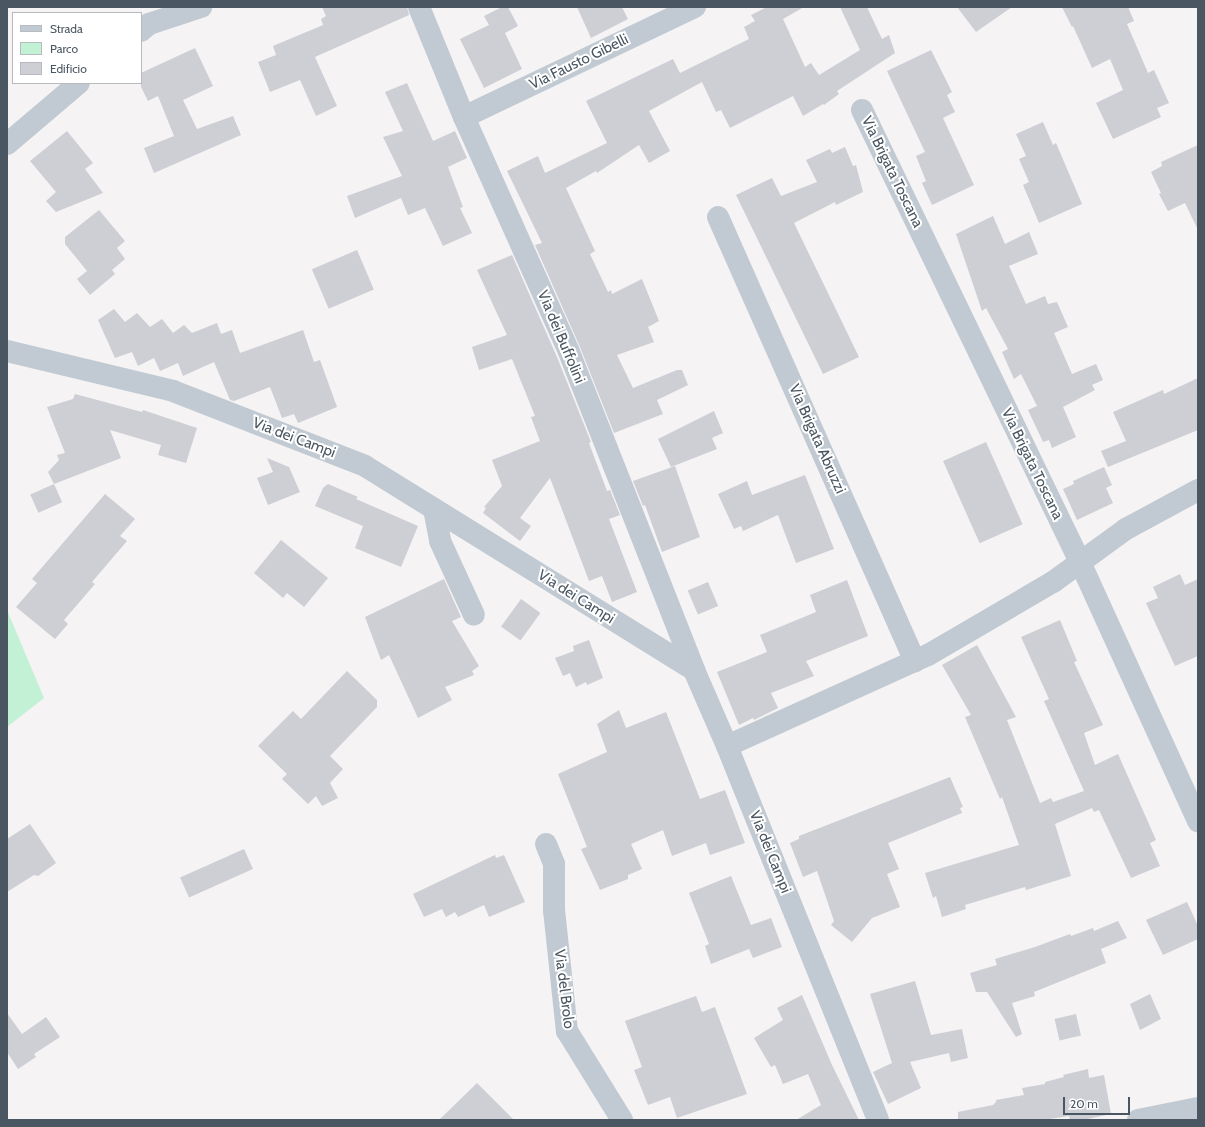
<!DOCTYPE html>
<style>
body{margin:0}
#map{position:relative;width:1205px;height:1127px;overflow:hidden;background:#f5f3f3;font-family:Cabin,sans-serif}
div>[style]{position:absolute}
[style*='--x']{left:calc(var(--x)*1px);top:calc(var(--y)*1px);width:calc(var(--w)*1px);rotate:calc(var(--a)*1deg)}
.green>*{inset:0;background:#c3f1d5}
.building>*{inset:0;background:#cdcfd5;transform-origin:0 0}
.minor>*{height:22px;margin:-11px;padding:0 11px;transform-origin:11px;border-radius:11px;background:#c1cad2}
span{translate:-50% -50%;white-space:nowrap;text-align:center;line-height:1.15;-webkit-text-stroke:4px #fff;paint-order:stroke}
.street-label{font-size:15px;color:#4a5661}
.frame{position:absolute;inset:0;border:8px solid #4a5661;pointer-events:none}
.legend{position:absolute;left:12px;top:12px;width:130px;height:72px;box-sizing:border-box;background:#fff;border:1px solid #b7bbc0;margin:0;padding:5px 7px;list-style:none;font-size:12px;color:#4a5661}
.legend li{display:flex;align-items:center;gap:8px;height:20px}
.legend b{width:20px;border:1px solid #b7bbc0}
.scale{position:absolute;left:1063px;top:1097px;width:67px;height:18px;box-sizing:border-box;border:2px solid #4a5661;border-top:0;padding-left:5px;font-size:12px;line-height:14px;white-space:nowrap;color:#4a5661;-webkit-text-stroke:3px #fff;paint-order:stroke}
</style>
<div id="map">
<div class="green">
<div style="clip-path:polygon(7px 610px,44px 698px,7px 727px)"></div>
</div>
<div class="building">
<div style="clip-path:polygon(322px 7px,407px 7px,409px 15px,315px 57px,337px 106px,316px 116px,300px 80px,270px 92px,258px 62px,276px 55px,273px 46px,323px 25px,321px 19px,326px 16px)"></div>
<div style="clip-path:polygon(502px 7px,508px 7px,518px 26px,505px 33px,522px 69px,484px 88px,460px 39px,489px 25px,484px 16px)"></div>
<div style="clip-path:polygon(577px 7px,622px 7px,628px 19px,591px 38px)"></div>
<div style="clip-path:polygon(767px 7px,804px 7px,783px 19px,805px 67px,811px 63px,819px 75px,860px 50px,840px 7px,867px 7px,882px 39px,889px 35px,895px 53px,837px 91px,839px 94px,824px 105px,823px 104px,803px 116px,793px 96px,730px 128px,721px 110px,716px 112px,702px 82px,649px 111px,670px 151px,649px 163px,639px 145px,597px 173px,596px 171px,566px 188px,595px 251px,590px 254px,608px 292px,611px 290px,612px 294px,642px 279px,659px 321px,648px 327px,654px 342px,617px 355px,633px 388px,677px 370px,682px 370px,688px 385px,657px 400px,663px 414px,614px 433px,580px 347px,535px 245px,542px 243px,507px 171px,538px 156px,545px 173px,607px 143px,586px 101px,673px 59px,680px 73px,749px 39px,744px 27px,755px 21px,751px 15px)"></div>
<div style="clip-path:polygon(957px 7px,1012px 7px,976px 32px)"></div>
<div style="clip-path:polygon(1062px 7px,1128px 7px,1134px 21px,1127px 24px,1148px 73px,1154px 70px,1169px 103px,1157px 108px,1161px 117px,1113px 139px,1096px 103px,1123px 90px,1110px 59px,1092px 68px,1073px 26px,1072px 27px)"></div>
<div style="clip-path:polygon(195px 48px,213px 86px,183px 100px,197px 129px,233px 116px,241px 135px,154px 173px,144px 148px,174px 136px,158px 96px,148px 101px,141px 87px,141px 73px)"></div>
<div style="clip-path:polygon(931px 50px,952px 92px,947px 95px,955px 112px,943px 118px,974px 185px,932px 205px,922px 183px,926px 181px,916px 156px,925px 152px,887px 71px)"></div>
<div style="clip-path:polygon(407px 83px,433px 141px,455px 131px,467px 158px,448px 167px,463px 207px,460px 208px,472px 233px,443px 246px,425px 208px,408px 215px,401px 198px,355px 218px,347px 196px,402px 176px,383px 137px,403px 131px,385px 92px)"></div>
<div style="clip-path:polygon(1043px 122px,1053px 145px,1056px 143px,1082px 204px,1039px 223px,1023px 185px,1029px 182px,1019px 159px,1026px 156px,1016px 134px)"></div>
<div style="clip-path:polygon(67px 131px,93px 163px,85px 169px,103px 193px,56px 212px,46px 201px,56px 192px,30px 161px)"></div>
<div style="clip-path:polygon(1198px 145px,1198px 230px,1185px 203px,1168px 211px,1159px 194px,1161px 193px,1151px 172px,1162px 166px,1161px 162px)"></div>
<div style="clip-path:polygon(845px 147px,853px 166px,856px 165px,863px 192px,836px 205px,835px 202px,794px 223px,859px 357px,823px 374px,736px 195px,772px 178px,781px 196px,817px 182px,806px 160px,830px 149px,832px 153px)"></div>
<div style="clip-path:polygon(99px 210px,125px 241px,117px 248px,125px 259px,112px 270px,115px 274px,90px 295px,77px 279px,87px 271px,65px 244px,65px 237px)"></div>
<div style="clip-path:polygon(993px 216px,1005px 244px,1029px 232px,1038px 254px,1009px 266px,1026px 304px,1045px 296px,1048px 304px,1057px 302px,1068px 327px,1054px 333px,1072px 374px,1096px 364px,1103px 380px,1092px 385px,1095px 390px,1063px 407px,1076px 437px,1052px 448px,1049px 440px,1043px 442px,1028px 410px,1037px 406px,1021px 374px,1014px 379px,1002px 352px,1008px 349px,986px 308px,982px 311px,956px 234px)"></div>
<div style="left:357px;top:250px;width:43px;height:49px;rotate:67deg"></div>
<div style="clip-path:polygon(512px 255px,557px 357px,591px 442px,589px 443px,607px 491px,610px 490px,620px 515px,609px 519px,637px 592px,612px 602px,602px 576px,589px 581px,550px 478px,520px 518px,531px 526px,520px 541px,483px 513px,486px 508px,484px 507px,502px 486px,492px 460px,540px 441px,531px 417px,535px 416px,512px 359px,479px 370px,472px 347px,507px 335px,477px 270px)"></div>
<div style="clip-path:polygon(114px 309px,125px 322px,137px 313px,150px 327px,162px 319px,173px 333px,184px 325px,192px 333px,217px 323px,221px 334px,232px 330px,240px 353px,303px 330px,314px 362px,320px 360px,337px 407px,298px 423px,294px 414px,282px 418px,270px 387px,234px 401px,230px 400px,214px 362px,183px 376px,178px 363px,160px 371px,154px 358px,138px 366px,132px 352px,115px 358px,98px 320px)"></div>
<div style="clip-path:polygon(1198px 378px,1198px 430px,1108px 467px,1101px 451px,1126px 441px,1113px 412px,1163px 390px,1164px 394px)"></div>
<div style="clip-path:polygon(75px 394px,142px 412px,143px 410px,197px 428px,186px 463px,158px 455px,161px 445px,110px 430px,121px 458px,54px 484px,48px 472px,59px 460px,57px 455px,65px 453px,47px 407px,73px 399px)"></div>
<div style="clip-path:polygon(714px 411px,723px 433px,712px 438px,717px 449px,671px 467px,658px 439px)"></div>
<div style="left:986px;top:442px;width:90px;height:47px;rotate:66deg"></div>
<div style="clip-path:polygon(267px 458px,289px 467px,300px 492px,268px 505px,257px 478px,273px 472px)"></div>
<div style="clip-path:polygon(675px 466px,700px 537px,662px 552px,645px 505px,643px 506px,633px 481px)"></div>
<div style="clip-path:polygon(1104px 467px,1112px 485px,1106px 488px,1113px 503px,1077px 520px,1063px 489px,1074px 484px,1073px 481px)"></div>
<div style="clip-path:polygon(805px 475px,834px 549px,796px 563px,778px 515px,743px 531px,741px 526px,734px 529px,718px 494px,747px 481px,752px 495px)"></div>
<div style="left:54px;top:484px;width:20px;height:26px;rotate:66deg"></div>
<div style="clip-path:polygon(328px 484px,358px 497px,356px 499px,418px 526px,401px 567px,355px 548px,363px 526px,315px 506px,323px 488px)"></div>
<div style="clip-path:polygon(105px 494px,135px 519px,120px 536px,127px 541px,92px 582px,95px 584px,64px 620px,68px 624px,55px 639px,16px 607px,37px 583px,32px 579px)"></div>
<div style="clip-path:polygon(281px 540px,328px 578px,304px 607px,287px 593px,283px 598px,254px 573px)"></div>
<div style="clip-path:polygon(1180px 574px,1185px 585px,1198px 579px,1198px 656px,1175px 666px,1146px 603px,1158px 598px,1153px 587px)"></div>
<div style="clip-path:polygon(444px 579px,461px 617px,452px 621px,479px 666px,472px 671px,474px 675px,445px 687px,452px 700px,418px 718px,389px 655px,381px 660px,365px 617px)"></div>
<div style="clip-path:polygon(847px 580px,868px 636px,806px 661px,814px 676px,771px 693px,778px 708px,754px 720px,753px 718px,739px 725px,717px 672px,767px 652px,760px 635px,816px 612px,810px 595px)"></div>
<div style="left:708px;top:582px;width:26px;height:22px;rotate:67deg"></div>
<div style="left:521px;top:599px;width:24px;height:34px;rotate:36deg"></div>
<div style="clip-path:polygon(1060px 620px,1077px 661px,1074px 662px,1103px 725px,1084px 733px,1095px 765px,1118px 754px,1156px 840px,1150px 843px,1160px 866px,1131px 878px,1099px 810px,1094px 812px,1092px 808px,1055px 824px,1071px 876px,1026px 890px,1025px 887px,965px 905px,966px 909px,942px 917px,936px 896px,933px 898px,925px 873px,1019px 845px,1002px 797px,1000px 799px,965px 717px,971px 715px,942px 665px,977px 645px,1016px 717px,1007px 720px,1040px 803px,1051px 798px,1053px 802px,1084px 791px,1044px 701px,1049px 699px,1021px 637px)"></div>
<div style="clip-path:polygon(589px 640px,603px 678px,587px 685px,586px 682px,576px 687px,570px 673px,563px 676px,555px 658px,574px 651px,573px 646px)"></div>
<div style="clip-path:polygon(347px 671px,377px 700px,377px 707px,330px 756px,343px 769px,330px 783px,338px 798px,322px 806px,316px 796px,308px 804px,282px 779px,287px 774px,258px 746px,293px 711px,301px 719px)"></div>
<div style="clip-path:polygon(619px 710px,626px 728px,666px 712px,700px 799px,725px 790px,745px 843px,710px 855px,706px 843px,672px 856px,663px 830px,631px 844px,642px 869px,628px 875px,628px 879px,600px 890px,581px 849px,587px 847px,558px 774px,607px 752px,597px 724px)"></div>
<div style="clip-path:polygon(950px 777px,963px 807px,960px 808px,962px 813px,888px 843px,899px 869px,887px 874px,900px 907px,872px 918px,852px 942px,831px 925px,834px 921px,817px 871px,803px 877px,790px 843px,799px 839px,799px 836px)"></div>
<div style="clip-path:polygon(30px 824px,56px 863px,38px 876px,34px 875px,7px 892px,7px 839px)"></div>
<div style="left:244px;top:849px;width:22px;height:70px;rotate:66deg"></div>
<div style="clip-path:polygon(495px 855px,496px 858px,504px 855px,525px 902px,489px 917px,484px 905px,458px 917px,455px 912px,446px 917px,442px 909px,424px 917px,413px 894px)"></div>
<div style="clip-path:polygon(731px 876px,751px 925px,771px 918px,782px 947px,753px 958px,749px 949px,711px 964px,705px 946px,709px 944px,689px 893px)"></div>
<div style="clip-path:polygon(1187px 902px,1198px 926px,1198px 939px,1163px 955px,1146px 920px)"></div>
<div style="clip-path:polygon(1118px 921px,1127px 938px,1101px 949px,1106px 963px,1034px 992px,1035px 996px,1012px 1003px,1022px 1034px,1016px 1037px,987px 992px,976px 992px,970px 973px,997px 965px,995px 959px,1035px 947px,1070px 934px,1071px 936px,1093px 928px,1094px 931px)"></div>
<div style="clip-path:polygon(915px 981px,931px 1035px,962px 1029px,968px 1058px,951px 1062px,949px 1053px,910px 1062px,921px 1088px,888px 1104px,873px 1072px,892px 1063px,870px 994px)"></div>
<div style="clip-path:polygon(1150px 994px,1161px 1019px,1140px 1030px,1130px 1004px)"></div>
<div style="clip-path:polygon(802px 995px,832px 1065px,859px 1120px,796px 1120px,821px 1105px,808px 1074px,783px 1084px,775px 1065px,771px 1067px,754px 1038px,783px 1020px,777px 1008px)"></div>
<div style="clip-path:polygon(696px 996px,702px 1012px,715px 1007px,747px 1094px,677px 1118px,670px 1097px,648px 1105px,634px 1070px,642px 1067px,625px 1021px)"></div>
<div style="clip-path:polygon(7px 1013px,22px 1034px,46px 1017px,60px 1037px,34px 1054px,36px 1057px,18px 1069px,7px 1052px)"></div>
<div style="left:1076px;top:1014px;width:22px;height:22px;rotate:77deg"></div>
<div style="clip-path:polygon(1088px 1069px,1089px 1078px,1104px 1075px,1111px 1114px,1083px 1120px,1070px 1120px,1069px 1116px,1043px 1120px,958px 1120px,958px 1112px,993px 1105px,996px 1102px,996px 1100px,1024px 1095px,1022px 1088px,1045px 1084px,1045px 1082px,1064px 1077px,1063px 1075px)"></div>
<div style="clip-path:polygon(477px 1083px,514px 1120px,439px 1120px)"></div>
</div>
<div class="minor">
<div style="--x:419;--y:7;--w:119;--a:67.8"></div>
<div style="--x:464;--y:117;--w:257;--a:65.9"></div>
<div style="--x:569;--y:352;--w:342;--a:68.5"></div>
<div style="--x:694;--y:670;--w:83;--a:66.5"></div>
<div style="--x:727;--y:746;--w:403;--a:68"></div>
<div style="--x:141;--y:31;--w:11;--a:-41"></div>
<div style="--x:149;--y:24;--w:55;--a:-18.1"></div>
<div style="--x:862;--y:110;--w:502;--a:64.25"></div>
<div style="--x:1080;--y:562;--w:285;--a:65.5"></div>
<div style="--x:464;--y:117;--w:256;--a:-25.5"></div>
<div style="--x:7;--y:144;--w:94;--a:-40.3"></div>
<div style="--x:718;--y:217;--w:486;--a:66.1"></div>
<div style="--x:7;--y:351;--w:171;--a:13.5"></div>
<div style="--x:173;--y:391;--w:206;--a:21.3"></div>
<div style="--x:365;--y:466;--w:387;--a:31.8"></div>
<div style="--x:434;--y:509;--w:33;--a:79"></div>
<div style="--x:440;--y:541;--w:81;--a:65.3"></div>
<div style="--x:727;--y:746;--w:221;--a:-24.4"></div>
<div style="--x:928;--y:655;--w:145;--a:-30.3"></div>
<div style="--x:1053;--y:582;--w:90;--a:-36"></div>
<div style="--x:1126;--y:529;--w:82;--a:-28.4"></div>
<div style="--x:546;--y:844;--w:22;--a:68"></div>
<div style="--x:554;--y:864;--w:46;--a:90"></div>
<div style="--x:554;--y:910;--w:122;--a:83.9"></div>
<div style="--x:567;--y:1031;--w:105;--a:58.3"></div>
<div style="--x:1138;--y:1120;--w:61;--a:-11.3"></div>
</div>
<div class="street-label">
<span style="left:579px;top:62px;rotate:-26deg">Via Fausto Gibelli</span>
<span style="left:892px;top:172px;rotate:64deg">Via Brigata Toscana</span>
<span style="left:561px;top:337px;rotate:67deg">Via dei Buffolini</span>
<span style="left:294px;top:438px;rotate:21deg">Via dei Campi</span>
<span style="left:817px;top:439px;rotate:66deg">Via Brigata Abruzzi</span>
<span style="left:1032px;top:464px;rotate:64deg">Via Brigata Toscana</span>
<span style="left:576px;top:597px;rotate:32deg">Via dei Campi</span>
<span style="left:770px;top:852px;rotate:68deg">Via dei Campi</span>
<span style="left:564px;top:989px;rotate:83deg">Via del Brolo</span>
</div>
<div class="frame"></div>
<ul class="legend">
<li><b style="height:5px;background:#c1cad2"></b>Strada</li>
<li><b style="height:11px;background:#c3f1d5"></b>Parco</li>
<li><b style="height:11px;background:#cdcfd5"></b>Edificio</li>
</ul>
<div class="scale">20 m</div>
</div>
